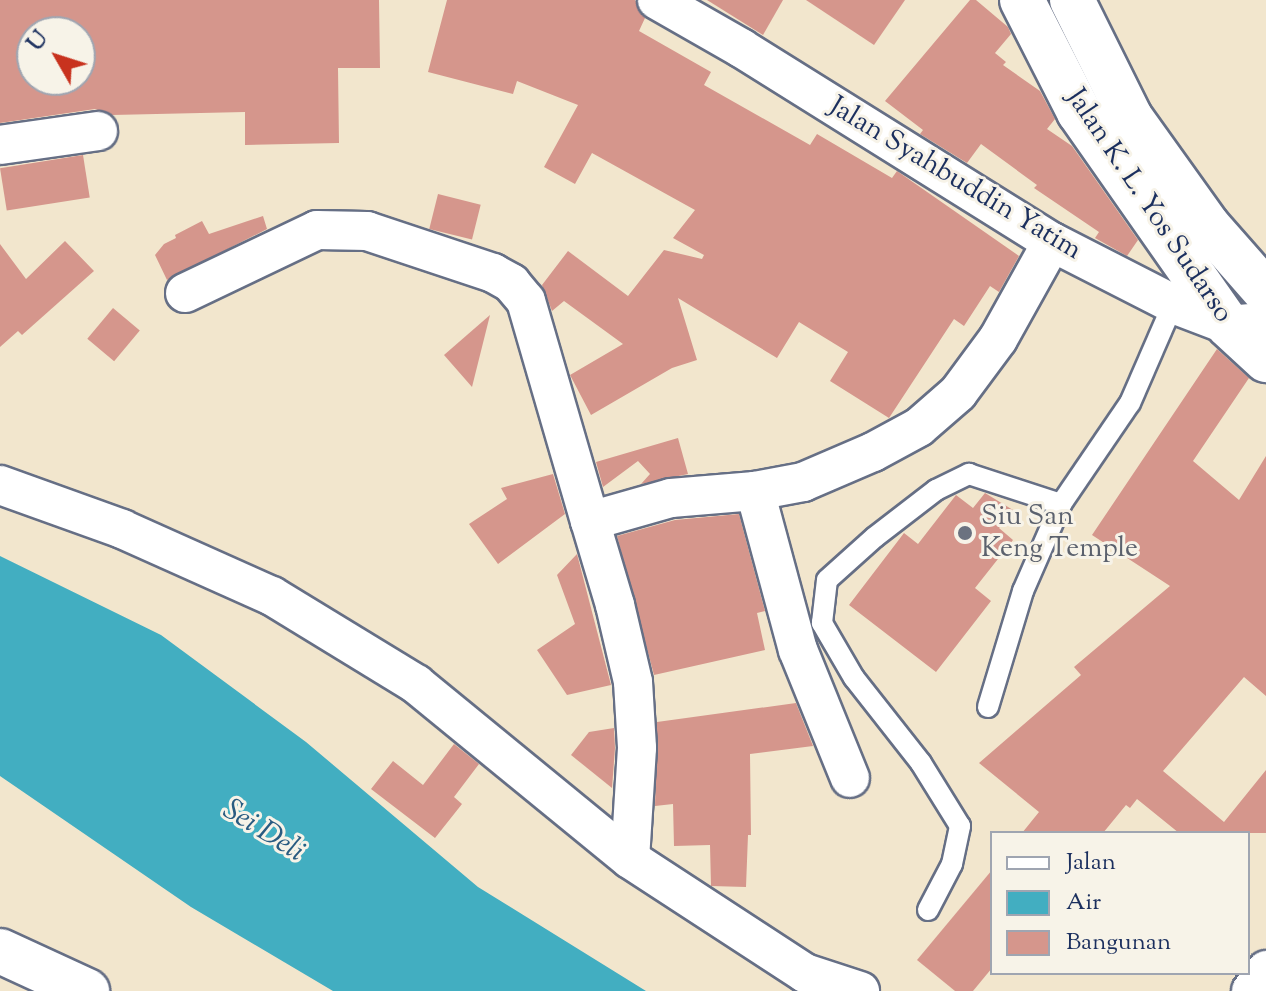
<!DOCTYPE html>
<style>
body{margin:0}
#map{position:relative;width:1266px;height:991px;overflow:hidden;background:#f2e6cd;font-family:"Sorts Mill Goudy",serif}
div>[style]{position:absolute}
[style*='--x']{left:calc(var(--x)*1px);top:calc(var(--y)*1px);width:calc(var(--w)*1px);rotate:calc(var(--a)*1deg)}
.water>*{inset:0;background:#42aec1}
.building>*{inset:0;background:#d5968c;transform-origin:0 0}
.roads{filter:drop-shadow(2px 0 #666f85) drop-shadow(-2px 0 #666f85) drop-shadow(0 2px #666f85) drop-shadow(0 -2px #666f85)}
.lane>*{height:20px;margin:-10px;padding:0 10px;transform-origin:10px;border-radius:10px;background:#fff}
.street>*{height:38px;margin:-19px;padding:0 19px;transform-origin:19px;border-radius:19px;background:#fff}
.secondary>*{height:44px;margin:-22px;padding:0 22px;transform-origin:22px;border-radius:22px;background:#fff}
.highway>*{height:44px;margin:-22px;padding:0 22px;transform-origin:22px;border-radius:22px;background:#fff}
.dots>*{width:22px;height:22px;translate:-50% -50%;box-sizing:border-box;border:4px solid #f7f3e8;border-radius:50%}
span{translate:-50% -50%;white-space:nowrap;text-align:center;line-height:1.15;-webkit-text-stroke:6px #f7f3e8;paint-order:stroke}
.street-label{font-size:28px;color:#1b2f5e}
.worship-label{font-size:28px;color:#5b616d}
.left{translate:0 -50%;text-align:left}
.water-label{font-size:30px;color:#295b81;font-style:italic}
.legend{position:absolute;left:990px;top:831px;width:260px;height:144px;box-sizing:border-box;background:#f7f3e8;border:2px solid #9fa5b1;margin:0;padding:10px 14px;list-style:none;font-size:24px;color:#1b2f5e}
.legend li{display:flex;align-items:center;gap:16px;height:40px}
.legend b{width:40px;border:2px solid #9fa5b1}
.north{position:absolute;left:16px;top:16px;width:80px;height:80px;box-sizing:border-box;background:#f7f3e8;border:2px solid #9fa5b1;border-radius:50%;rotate:309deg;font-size:22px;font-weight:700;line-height:32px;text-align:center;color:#1b2f5e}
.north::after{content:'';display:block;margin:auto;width:28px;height:36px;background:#c8321e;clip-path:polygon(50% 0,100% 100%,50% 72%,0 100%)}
</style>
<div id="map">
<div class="water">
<div style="clip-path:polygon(0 556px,161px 635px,306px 742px,478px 887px,646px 991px,333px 991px,191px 907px,0 776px)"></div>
</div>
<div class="building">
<div style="clip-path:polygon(evenodd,0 0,379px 0,380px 68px,338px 68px,339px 143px,245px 145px,245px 112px,112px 115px,95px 109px,0 123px,0 0,32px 32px,80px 32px,80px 80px,32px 80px,32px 32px)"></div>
<div style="clip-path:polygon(447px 0,635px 0,645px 18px,639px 31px,711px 72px,704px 85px,810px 145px,817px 134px,892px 178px,897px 171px,1019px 256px,999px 292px,990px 286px,964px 326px,954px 319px,889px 418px,830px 381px,848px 352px,799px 322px,777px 358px,678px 298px,697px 360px,672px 368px,591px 415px,570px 375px,623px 344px,564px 301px,552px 311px,542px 285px,568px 251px,628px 296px,664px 250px,702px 259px,704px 255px,673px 238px,695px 210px,592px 153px,575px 184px,544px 167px,578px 105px,517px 81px,513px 94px,428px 72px)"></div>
<div style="clip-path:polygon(707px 0,783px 0,763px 35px)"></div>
<div style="clip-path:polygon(806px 0,905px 0,874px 45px)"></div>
<div style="clip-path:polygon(970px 0,976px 0,1008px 27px,1011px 34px,995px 53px,1006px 62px,1003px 65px,1040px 91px,1055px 119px,1047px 129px,1072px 146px,1138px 240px,1127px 256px,1095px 238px,1099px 232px,1034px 188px,1037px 185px,981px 144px,967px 163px,920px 134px,923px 130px,885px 101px)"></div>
<div style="left:83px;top:155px;width:43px;height:84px;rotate:81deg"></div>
<div style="left:438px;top:194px;width:44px;height:36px;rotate:14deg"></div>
<div style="clip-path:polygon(263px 216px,267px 229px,167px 280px,155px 255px,164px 244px,176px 238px,175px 235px,202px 221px,209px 234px)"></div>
<div style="clip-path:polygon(65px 241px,94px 271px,22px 335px,18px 331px,0 347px,0 244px,26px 279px)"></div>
<div style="left:113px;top:308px;width:35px;height:40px;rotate:40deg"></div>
<div style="clip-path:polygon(490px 315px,472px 387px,444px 355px)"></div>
<div style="clip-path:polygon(1217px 349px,1249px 378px,1193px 461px,1239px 500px,1266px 456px,1266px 696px,1244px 677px,1163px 771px,1224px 822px,1266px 770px,1266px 833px,1179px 833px,1137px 799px,1130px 808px,1126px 805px,1103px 833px,1022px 833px,1039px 812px,979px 763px,1081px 675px,1074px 667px,1170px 586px,1092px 535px)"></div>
<div style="clip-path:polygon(678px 438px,688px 474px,641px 484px,650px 474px,638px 461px,603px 487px,596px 462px)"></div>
<div style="clip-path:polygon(553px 474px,565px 514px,498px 564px,469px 524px,507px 499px,501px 488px)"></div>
<div style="clip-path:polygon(985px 493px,1013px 510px,999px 528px,1013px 540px,975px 588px,991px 601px,936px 672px,849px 605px,904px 533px,918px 544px,956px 495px,973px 508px)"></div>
<div style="clip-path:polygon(739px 514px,765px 611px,757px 613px,765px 650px,654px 675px,617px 536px,675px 520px)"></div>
<div style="clip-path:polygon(577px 554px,611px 685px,567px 695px,537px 650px,575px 624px,557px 575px)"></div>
<div style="clip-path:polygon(796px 703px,813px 746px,750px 754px,751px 835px,748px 835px,746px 887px,711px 886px,710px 845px,674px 846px,673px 804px,655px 806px,657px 722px)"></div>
<div style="clip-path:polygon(614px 728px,615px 748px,612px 788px,571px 755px,589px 732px)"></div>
<div style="clip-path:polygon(454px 744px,479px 764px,454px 797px,462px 804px,435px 838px,371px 789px,393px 761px,423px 785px)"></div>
<div style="clip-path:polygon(992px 870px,992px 968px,973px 991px,955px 991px,917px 960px)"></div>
</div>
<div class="roads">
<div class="lane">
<div style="--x:988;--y:707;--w:121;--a:-73.2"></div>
<div style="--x:1023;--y:591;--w:95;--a:-66.4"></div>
<div style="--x:1061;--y:504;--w:122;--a:-55.7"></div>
<div style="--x:1130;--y:403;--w:108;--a:-66.5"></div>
<div style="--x:928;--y:910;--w:52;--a:-62.4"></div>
<div style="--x:952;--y:864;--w:39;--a:-78"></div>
<div style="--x:960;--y:826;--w:74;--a:-121.8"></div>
<div style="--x:921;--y:763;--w:108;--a:-128.2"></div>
<div style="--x:854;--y:678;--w:64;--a:-120.2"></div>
<div style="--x:822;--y:623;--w:43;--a:-83.4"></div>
<div style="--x:827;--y:580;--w:64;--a:-41.9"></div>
<div style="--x:875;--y:537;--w:77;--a:-37.6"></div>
<div style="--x:936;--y:490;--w:37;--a:-26"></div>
<div style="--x:969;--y:474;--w:97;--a:18.1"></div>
</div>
<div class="street">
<div style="--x:657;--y:0;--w:97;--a:29.7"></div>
<div style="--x:741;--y:48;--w:367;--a:32"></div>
<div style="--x:1052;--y:242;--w:136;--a:27.1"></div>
<div style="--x:1173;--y:304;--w:59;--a:20.9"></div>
<div style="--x:1228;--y:325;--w:38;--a:-5"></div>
<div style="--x:0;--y:145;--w:99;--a:-8.1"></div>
<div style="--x:185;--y:293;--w:146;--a:-25.5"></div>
<div style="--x:317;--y:230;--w:50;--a:1.1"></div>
<div style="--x:367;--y:231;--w:133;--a:18.4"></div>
<div style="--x:493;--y:273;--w:21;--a:29"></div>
<div style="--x:511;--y:283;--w:23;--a:50"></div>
<div style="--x:526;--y:301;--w:229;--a:73.8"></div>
<div style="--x:590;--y:521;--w:84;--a:-15.9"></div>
<div style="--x:671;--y:498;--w:84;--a:-4.8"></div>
<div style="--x:755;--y:491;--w:49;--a:-10.6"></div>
<div style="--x:803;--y:482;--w:76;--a:-23.2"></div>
<div style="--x:873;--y:452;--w:52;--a:-28.5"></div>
<div style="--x:919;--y:427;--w:52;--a:-41.1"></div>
<div style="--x:958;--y:393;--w:67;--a:-53.5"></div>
<div style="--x:998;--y:339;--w:111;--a:-60.9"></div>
<div style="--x:0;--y:485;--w:130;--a:19.8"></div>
<div style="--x:122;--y:529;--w:164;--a:24.1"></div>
<div style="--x:272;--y:596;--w:169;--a:31.4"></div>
<div style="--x:416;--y:684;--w:276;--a:39.3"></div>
<div style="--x:630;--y:859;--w:209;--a:33.1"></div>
<div style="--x:805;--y:973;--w:58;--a:18.1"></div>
<div style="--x:755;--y:491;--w:165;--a:74.9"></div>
<div style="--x:798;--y:650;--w:138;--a:67.9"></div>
<div style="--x:590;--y:521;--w:88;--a:73.4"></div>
<div style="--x:615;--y:605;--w:79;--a:76.8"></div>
<div style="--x:633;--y:682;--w:66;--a:86.5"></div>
<div style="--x:637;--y:748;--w:111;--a:93.6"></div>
<div style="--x:1251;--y:991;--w:26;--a:-54"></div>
</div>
<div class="secondary">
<div style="--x:0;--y:951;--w:96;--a:24.7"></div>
</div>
<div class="highway">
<div style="--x:1022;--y:0;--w:126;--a:63"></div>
<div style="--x:1079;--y:112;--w:260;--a:55"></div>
<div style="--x:1228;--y:325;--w:52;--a:42.6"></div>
<div style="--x:1072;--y:0;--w:131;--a:63.6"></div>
<div style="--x:1130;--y:117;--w:134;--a:54.4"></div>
<div style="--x:1208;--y:226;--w:88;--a:48.7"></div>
</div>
</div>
<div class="dots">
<div style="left:965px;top:533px;background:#6b7280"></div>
</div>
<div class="street-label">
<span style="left:955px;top:179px;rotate:31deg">Jalan Syahbuddin Yatim</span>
<span style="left:1149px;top:206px;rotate:56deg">Jalan K. L. Yos Sudarso</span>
</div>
<div class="worship-label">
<span class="left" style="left:981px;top:533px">Siu San<br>Keng Temple</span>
</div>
<div class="water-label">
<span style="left:263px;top:832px;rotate:32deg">Sei Deli</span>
</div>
<ul class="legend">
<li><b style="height:10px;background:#fff"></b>Jalan</li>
<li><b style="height:22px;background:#42aec1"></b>Air</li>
<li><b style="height:22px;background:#d5968c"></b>Bangunan</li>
</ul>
<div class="north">U</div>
</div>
